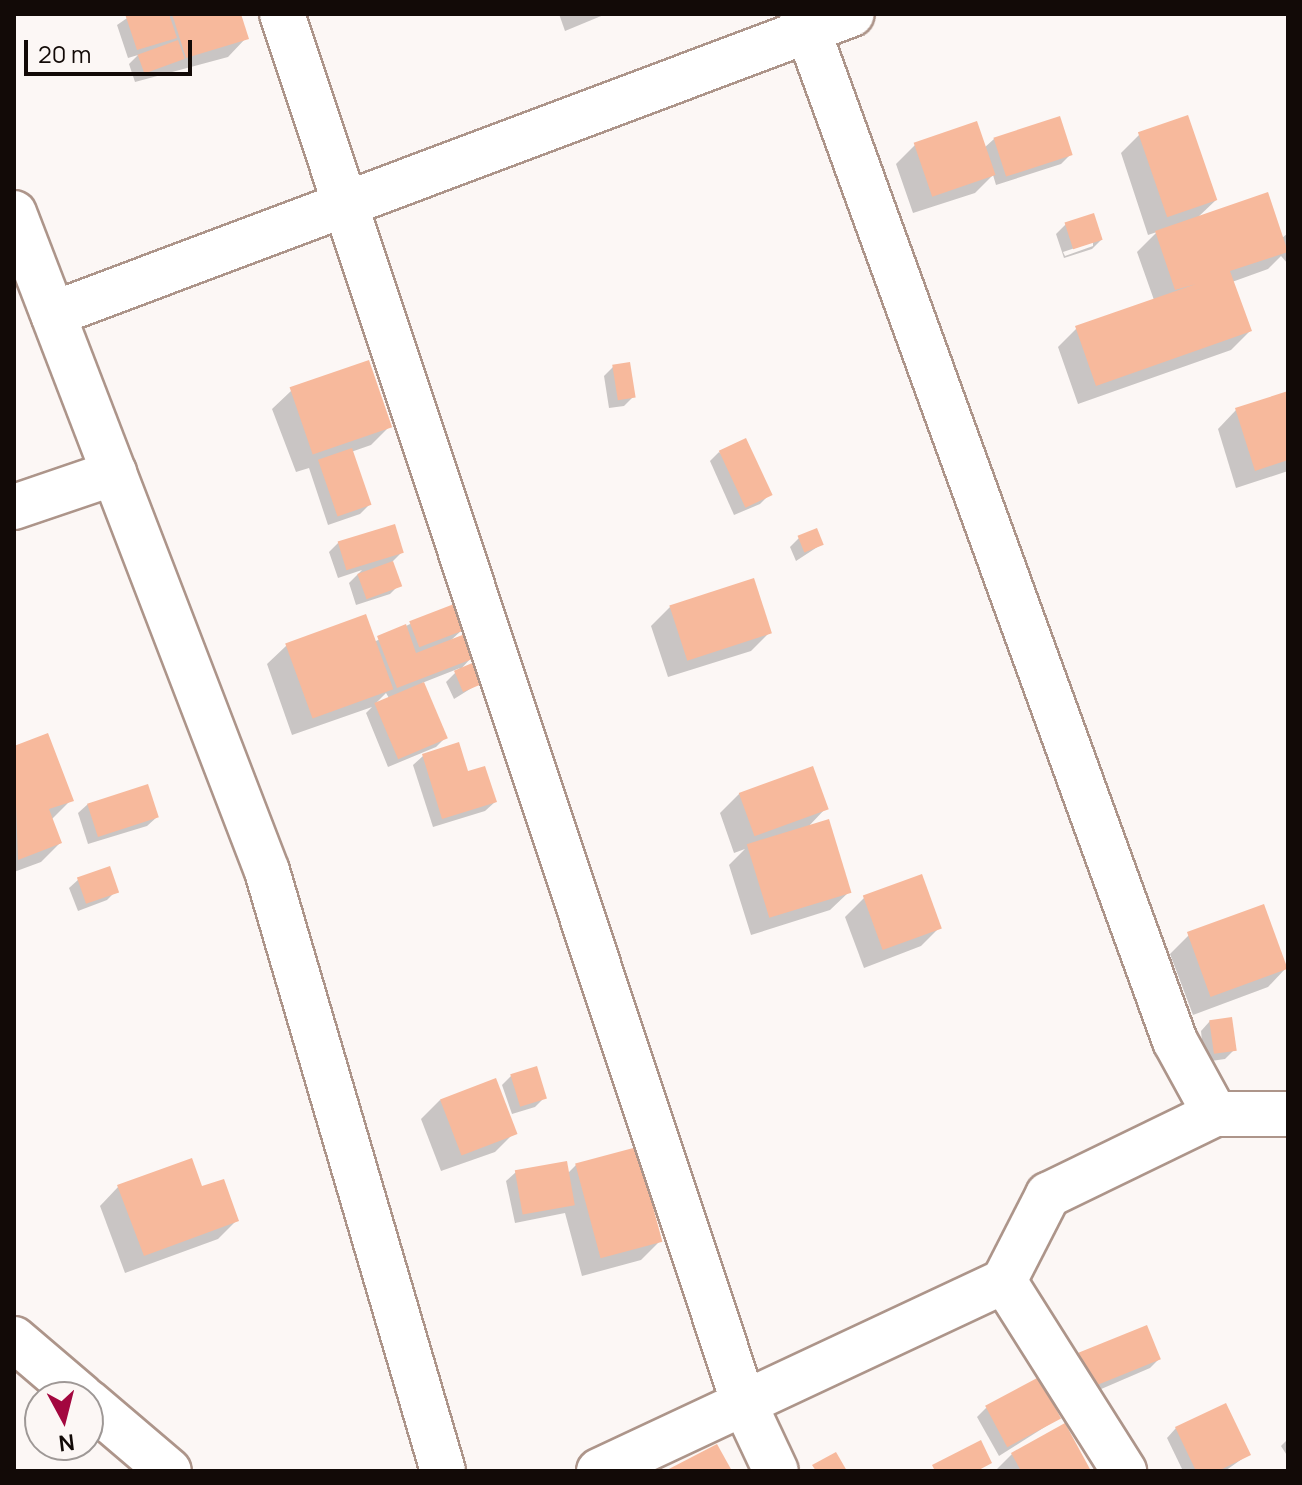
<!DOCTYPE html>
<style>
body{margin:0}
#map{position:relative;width:1302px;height:1485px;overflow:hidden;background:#fcf7f5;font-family:Manrope,sans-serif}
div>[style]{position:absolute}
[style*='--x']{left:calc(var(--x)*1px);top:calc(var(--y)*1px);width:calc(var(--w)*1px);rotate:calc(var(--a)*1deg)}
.shadow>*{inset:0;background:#0003}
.building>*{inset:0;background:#f7b99c;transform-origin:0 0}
.roads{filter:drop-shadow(2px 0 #ad958a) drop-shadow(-2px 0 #ad958a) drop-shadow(0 2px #ad958a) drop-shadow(0 -2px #ad958a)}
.minor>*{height:44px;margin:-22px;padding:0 22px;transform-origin:22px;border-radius:22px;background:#fff}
span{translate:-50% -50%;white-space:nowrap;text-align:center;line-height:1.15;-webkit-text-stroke:6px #fcf7f5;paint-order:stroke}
.frame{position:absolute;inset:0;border:16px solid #120a07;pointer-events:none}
.north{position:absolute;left:24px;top:1381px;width:80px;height:80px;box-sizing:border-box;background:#fcf7f5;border:2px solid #9e9896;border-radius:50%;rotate:173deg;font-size:22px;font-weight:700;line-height:32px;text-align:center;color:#120a07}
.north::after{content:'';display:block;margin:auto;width:28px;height:36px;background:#a3073f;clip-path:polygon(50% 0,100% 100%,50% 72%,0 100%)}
.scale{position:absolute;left:24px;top:40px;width:168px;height:36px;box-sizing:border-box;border:4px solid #120a07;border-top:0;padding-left:10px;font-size:24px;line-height:28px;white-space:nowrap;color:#120a07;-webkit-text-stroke:6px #fcf7f5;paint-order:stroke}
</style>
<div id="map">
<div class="shadow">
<div style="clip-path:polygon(133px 14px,239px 14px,246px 38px,228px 57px,135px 82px,129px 64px,138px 55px,128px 58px,117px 25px)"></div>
<div style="clip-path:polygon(559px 14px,606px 14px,565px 31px)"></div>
<div style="clip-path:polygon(1140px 134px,1216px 200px,1196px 219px,1282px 238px,1288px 233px,1288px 264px,1281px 256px,1268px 269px,1232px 282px,1250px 331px,1231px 350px,1078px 404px,1058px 347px,1077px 328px,1154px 300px,1137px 252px,1157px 232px,1148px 235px,1121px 153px)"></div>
<div style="clip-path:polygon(994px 139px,1070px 155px,1061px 164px,996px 185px,993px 175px,975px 193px,913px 213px,896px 164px,915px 145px,984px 148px)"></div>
<div style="clip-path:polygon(evenodd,1066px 224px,1101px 240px,1092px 249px,1064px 258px,1056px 234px,1066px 224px,1093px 242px,1093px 246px,1065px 256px,1063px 252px,1093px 242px)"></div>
<div style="clip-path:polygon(613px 367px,633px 397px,624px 406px,609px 408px,604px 376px)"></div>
<div style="clip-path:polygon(291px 391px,390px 426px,371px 445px,351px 452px,369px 505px,360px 514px,328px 525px,309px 468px,296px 472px,272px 409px)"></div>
<div style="clip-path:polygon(1288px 394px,1288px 471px,1236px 488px,1218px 429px,1236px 410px)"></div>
<div style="clip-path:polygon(719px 452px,769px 495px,760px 504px,734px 515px,710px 461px)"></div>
<div style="clip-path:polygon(799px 538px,822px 544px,796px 561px,790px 547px)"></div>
<div style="clip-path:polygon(338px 543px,402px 552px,392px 562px,399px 585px,390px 594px,356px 605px,349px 583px,362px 570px,338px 578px,329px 552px)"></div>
<div style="clip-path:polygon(670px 607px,770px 632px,751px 651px,668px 677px,651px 626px)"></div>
<div style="clip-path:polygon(evenodd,410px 624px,462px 630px,449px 642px,472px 657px,459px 671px,483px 681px,454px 699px,446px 682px,460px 668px,422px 683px,446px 737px,436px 747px,388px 767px,366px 713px,372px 707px,292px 735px,267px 664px,286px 646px,374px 642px,410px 624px,386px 693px,389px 698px,375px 704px,386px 693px)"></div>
<div style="clip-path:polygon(47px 735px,71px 800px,51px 820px,60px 843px,41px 862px,14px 872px,14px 748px)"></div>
<div style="clip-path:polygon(423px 756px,467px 773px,495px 802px,485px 811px,433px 827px,413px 765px)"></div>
<div style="clip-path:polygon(739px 794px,826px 808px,807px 828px,849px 892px,830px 910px,751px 935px,729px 865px,745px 849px,734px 853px,720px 813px)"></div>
<div style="clip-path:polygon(88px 804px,157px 817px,147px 826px,88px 844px,78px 813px)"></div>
<div style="clip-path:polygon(79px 879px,116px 891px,107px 900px,78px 911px,69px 888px)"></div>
<div style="clip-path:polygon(864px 898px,940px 927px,921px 946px,864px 968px,845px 917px)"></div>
<div style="clip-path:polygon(1189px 935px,1286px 968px,1268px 987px,1193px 1015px,1170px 954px)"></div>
<div style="clip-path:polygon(1210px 1021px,1234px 1050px,1225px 1059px,1204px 1062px,1201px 1031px)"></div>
<div style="clip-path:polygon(511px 1076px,545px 1097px,535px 1107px,512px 1114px,502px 1085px)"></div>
<div style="clip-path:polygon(440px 1100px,514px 1133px,495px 1152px,441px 1171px,421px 1119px)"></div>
<div style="clip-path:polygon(576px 1165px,660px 1241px,641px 1260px,582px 1276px,565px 1213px,515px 1223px,506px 1181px,516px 1172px,567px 1174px)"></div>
<div style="clip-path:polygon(118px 1187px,237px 1220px,218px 1239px,125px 1273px,100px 1206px)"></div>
<div style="clip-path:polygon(1080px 1355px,1159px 1359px,1150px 1368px,1085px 1396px,1071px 1364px)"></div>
<div style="clip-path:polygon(986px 1408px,1059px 1418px,999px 1456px,977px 1417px)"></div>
<div style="clip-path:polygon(1176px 1428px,1249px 1454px,1225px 1471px,1183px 1471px,1167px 1438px)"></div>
<div style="clip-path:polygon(1288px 1439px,1288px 1457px,1281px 1446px)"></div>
<div style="clip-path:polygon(1012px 1454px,1089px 1471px,995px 1471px)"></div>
</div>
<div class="building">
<div style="clip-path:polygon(125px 14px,169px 14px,177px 38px,137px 50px)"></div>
<div style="clip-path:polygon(172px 14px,241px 14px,249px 39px,186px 58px)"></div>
<div style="left:178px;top:40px;width:20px;height:43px;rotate:70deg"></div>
<div style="left:1188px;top:115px;width:90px;height:53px;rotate:71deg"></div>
<div style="left:1060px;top:116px;width:41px;height:70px;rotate:72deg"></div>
<div style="left:977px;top:121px;width:57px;height:67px;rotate:71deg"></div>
<div style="clip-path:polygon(1268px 192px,1288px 252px,1230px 271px,1252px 331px,1096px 386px,1075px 326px,1196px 284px,1175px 290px,1155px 231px)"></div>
<div style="left:1094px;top:213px;width:28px;height:31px;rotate:72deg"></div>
<div style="left:369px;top:360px;width:71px;height:84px;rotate:71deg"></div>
<div style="left:630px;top:362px;width:36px;height:18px;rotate:81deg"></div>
<div style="clip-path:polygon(1288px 391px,1288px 460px,1255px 471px,1235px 408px)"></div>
<div style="left:746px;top:438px;width:63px;height:30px;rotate:65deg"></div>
<div style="left:352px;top:448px;width:60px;height:36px;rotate:71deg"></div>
<div style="left:395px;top:524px;width:30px;height:60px;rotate:73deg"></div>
<div style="left:817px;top:528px;width:18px;height:21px;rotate:68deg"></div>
<div style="left:393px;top:561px;width:27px;height:38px;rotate:70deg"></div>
<div style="left:754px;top:578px;width:58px;height:89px;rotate:72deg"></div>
<div style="left:454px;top:604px;width:28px;height:48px;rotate:69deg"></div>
<div style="left:366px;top:614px;width:80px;height:86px;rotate:70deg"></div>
<div style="clip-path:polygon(406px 624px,416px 653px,465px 634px,475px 658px,397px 688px,377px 636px)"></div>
<div style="left:477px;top:661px;width:23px;height:25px;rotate:67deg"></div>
<div style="left:424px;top:682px;width:61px;height:54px;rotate:67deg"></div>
<div style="clip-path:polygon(48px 733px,74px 801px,49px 809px,62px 843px,18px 860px,14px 746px)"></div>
<div style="clip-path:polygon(459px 742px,468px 771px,485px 766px,497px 802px,442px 819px,422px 754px)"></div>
<div style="left:813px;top:766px;width:46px;height:79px;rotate:70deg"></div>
<div style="left:148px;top:784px;width:35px;height:64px;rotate:72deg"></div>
<div style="left:829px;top:819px;width:77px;height:86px;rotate:73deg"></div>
<div style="left:110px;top:866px;width:28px;height:35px;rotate:71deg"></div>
<div style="left:922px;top:874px;width:58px;height:63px;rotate:70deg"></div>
<div style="left:1264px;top:904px;width:69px;height:82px;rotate:70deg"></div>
<div style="left:1232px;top:1017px;width:34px;height:23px;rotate:82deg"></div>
<div style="left:537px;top:1066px;width:34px;height:28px;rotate:73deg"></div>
<div style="left:496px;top:1078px;width:60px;height:60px;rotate:69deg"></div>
<div style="left:637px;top:1147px;width:98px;height:64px;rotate:75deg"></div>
<div style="clip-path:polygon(192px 1158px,202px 1186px,224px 1179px,239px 1221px,144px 1256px,117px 1185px)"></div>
<div style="left:567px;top:1161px;width:45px;height:53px;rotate:80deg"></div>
<div style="left:1147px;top:1325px;width:37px;height:74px;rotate:68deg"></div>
<div style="left:1039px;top:1377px;width:47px;height:61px;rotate:62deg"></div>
<div style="clip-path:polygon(1226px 1403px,1251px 1455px,1218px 1471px,1196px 1471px,1175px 1427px)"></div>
<div style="clip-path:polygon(1065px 1423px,1091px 1471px,1021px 1471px,1011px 1453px)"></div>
<div style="clip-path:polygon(981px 1440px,992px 1463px,977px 1471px,935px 1471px,932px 1465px)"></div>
<div style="clip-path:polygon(717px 1444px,732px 1471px,665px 1471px)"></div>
<div style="clip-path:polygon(836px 1452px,847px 1471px,816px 1471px,812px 1465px)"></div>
</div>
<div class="roads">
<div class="minor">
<div style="--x:282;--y:14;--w:1462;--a:71.61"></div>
<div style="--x:743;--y:1401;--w:77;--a:64.8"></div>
<div style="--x:802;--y:14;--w:1093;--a:70.04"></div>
<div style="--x:1175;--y:1041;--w:83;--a:61.3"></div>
<div style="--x:1215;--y:1114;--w:73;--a:0"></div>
<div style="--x:14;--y:213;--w:705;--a:68.97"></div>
<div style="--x:267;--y:871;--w:625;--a:73.65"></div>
<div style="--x:53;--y:314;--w:853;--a:-20.58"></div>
<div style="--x:14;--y:507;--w:106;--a:-18.8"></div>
<div style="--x:1004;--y:1281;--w:225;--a:57.7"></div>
<div style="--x:14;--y:1339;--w:89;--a:40.5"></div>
<div style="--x:88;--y:1402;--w:106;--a:40.4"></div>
<div style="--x:599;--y:1471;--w:447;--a:-25.1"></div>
<div style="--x:1004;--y:1281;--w:97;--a:-62.9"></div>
<div style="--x:1048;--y:1195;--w:186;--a:-25.9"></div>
</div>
</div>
<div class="frame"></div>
<div class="north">N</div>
<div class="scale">20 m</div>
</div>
